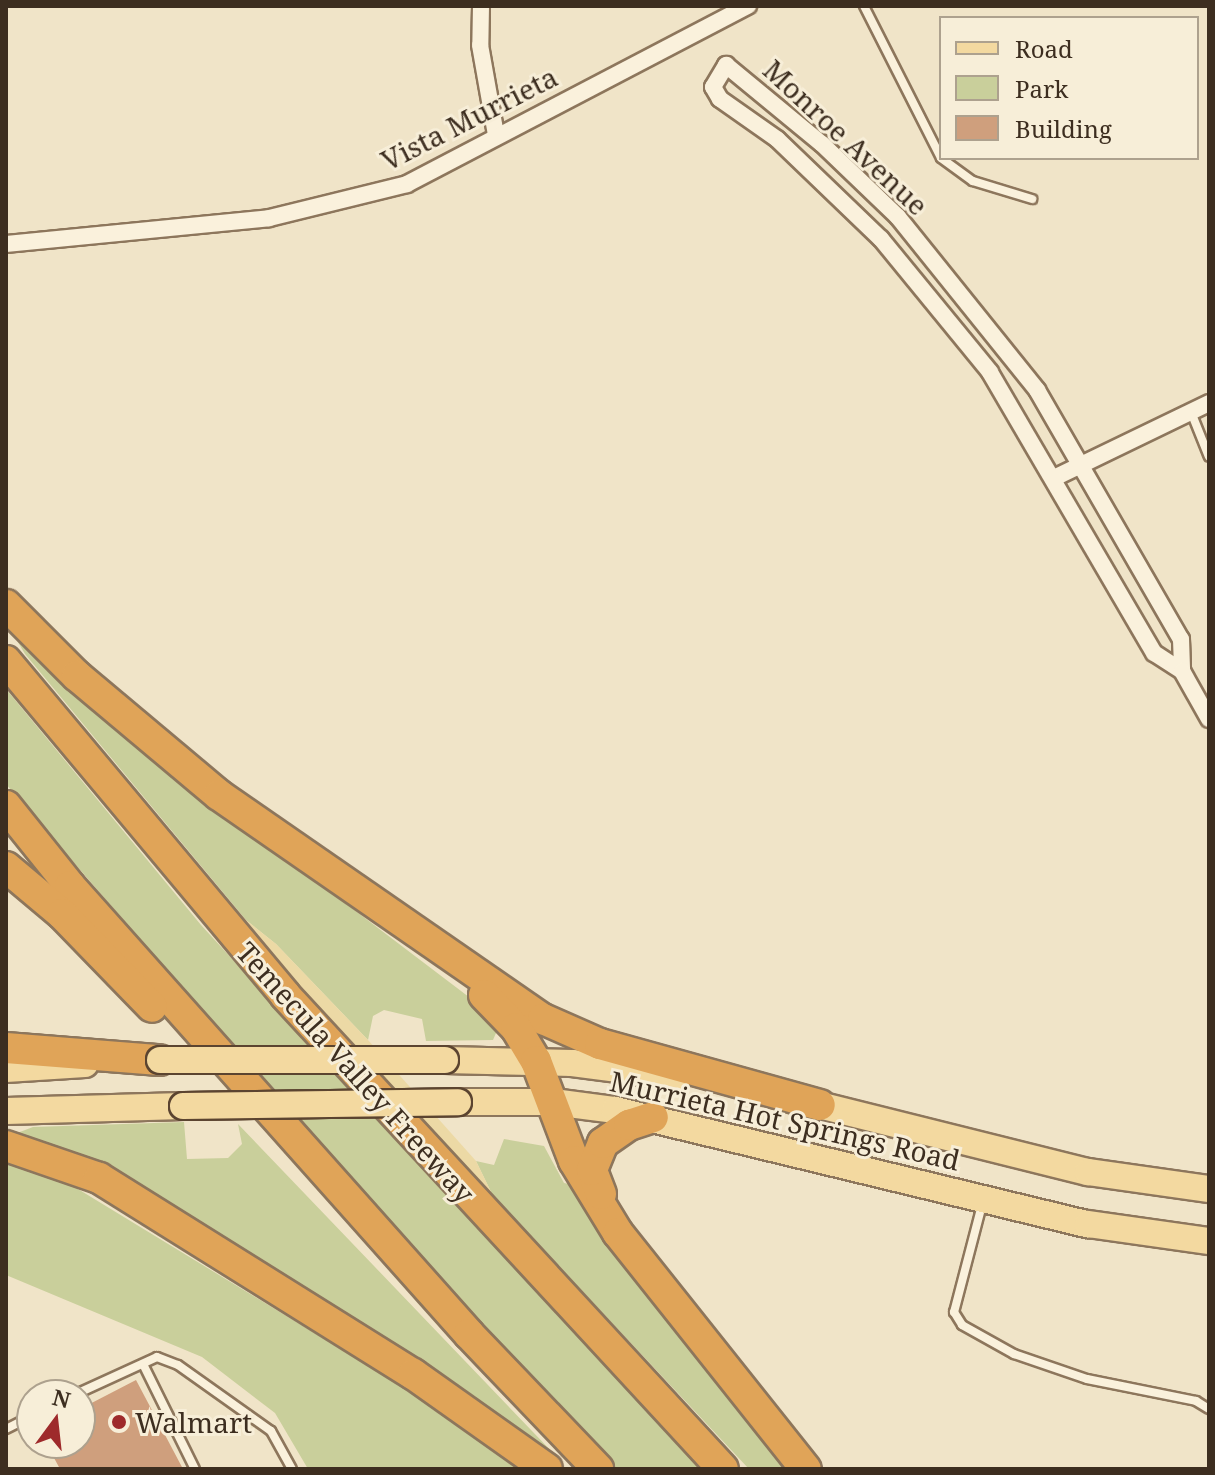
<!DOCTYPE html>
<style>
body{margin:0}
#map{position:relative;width:1215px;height:1475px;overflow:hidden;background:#f0e4c8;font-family:"Noto Serif",serif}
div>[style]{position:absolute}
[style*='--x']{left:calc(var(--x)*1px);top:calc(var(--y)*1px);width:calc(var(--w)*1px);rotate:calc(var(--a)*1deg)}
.green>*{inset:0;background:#c9cf9b}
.sand>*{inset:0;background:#ecd9a5}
.building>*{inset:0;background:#cf9f7d}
.roads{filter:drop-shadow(2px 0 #8d765c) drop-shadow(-2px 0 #8d765c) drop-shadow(0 2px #8d765c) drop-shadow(0 -2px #8d765c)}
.lane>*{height:8px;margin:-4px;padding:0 4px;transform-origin:4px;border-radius:4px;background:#faf1dc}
.street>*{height:16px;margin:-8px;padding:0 8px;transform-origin:8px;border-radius:8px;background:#faf1dc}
.primary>*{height:26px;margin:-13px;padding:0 13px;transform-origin:13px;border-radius:13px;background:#f3d9a0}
.highway>*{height:30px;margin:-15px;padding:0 15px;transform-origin:15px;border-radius:15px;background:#e0a458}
.bridges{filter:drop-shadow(2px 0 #5b4430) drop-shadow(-2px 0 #5b4430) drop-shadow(0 2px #5b4430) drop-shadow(0 -2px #5b4430)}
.primary-bridge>*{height:26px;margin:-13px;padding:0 13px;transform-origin:13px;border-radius:13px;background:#f3d9a0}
.dots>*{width:22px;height:22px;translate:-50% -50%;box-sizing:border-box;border:4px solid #f7eed8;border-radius:50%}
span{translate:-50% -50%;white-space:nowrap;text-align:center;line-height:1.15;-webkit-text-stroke:6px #f7eed8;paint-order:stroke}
.street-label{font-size:28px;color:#3d2e20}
.poi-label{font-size:28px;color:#3d2e20}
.left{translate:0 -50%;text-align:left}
.frame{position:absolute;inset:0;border:8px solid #3d2e20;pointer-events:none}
.legend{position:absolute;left:939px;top:16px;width:260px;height:144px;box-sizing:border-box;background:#f7eed8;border:2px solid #ada18e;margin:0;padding:10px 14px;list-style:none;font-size:24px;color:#3d2e20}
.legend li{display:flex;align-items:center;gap:16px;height:40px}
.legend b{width:40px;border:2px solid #ada18e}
.north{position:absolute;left:16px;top:1379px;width:80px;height:80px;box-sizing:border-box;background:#f7eed8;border:2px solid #ada18e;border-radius:50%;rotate:15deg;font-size:22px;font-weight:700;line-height:32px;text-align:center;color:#3d2e20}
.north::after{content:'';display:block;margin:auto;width:28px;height:36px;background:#9e2a2b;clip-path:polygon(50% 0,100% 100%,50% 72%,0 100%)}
</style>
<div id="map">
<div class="green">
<div style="clip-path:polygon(6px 622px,270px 846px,490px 1013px,499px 1026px,493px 1040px,426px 1041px,422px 1019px,384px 1010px,373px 1016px,368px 1040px,276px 944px,246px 920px,25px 654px)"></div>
<div style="clip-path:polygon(6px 689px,201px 925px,700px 1469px,614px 1469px,384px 1222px,6px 784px)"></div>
<div style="clip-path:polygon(184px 1122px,187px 1159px,228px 1158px,242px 1144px,238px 1124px,556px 1456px,560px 1466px,12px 1135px,33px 1127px)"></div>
<div style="clip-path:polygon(504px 1139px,544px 1146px,564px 1183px,574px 1185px,787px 1469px,749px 1469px,493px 1196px,476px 1161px,494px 1165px)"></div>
<div style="clip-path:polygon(6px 1161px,73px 1186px,457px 1420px,525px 1469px,308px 1469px,275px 1413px,202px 1357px,6px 1275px)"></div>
</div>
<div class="sand">
<div style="clip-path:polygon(246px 920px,276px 944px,368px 1040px,476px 1161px,493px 1196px,315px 1004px)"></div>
</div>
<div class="building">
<div style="clip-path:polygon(136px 1380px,183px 1469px,60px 1469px,46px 1443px,80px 1443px,80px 1409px)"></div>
</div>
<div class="roads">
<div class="lane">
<div style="--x:864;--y:6;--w:170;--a:63.1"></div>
<div style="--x:941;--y:158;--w:39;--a:36"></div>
<div style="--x:973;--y:181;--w:62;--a:17"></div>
<div style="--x:1191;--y:412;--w:48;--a:68.2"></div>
<div style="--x:983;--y:1201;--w:115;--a:104.6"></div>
<div style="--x:954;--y:1312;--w:15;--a:58"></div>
<div style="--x:962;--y:1325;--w:60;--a:29.1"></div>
<div style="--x:1014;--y:1354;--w:77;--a:18.9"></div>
<div style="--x:1087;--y:1379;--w:111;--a:11.4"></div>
<div style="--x:1196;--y:1401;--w:15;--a:32"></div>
<div style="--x:143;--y:1364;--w:117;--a:63.7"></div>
<div style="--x:74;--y:1395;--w:91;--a:-24.6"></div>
<div style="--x:157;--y:1357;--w:22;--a:21"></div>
<div style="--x:178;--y:1365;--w:114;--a:35.4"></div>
<div style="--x:271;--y:1431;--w:43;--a:61.1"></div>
<div style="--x:6;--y:1429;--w:29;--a:-27"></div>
</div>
<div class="street">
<div style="--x:481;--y:6;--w:39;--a:91"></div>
<div style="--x:480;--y:45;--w:91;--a:79.9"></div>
<div style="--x:6;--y:244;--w:264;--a:-5.6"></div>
<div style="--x:269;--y:218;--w:142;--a:-13.8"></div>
<div style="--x:407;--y:184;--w:385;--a:-27.6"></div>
<div style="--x:1054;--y:478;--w:172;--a:-25.8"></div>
<div style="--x:1182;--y:671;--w:33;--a:-147"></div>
<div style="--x:1154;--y:653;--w:325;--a:-120.3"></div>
<div style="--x:990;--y:372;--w:172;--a:-129.3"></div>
<div style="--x:881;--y:239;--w:144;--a:-136.1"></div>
<div style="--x:777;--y:139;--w:70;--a:-144.9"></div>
<div style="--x:720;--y:99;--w:14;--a:-120"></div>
<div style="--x:713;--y:87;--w:26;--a:-59"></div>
<div style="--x:726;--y:65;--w:124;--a:39.5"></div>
<div style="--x:822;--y:144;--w:105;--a:43.8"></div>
<div style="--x:898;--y:217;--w:222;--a:51.2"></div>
<div style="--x:1037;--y:390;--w:288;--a:60"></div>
<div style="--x:1181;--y:639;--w:32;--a:88"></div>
<div style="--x:1182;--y:671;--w:55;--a:60.6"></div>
</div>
<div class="primary">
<div style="--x:445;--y:1060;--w:127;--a:1.4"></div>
<div style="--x:572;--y:1063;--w:107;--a:7.5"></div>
<div style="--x:6;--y:1069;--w:79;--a:-3.6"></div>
<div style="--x:803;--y:1101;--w:294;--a:14"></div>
<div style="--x:1088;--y:1172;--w:122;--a:8"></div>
<div style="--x:458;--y:1102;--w:95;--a:0"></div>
<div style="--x:553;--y:1102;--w:63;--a:7.4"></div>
<div style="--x:615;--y:1110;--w:487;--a:13.6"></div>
<div style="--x:1088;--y:1224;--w:122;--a:8"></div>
<div style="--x:6;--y:1111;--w:177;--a:-1.6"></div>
</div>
<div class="highway">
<div style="--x:6;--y:605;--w:100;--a:45"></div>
<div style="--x:77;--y:676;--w:185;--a:40"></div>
<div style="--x:219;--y:795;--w:394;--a:34.7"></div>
<div style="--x:543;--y:1019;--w:62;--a:23.7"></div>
<div style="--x:600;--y:1044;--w:228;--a:15.5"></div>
<div style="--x:6;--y:661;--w:435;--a:50.1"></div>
<div style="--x:285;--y:995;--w:645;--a:47.26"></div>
<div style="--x:6;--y:806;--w:102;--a:51.3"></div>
<div style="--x:70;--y:886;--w:600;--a:48.31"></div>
<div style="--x:469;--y:1334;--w:187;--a:46.3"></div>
<div style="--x:6;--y:867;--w:73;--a:40"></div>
<div style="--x:62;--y:914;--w:129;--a:45.9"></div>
<div style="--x:484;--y:995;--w:46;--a:45.9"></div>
<div style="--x:516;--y:1028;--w:39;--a:59"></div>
<div style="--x:536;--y:1061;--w:107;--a:69.2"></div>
<div style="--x:574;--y:1161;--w:84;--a:58.6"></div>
<div style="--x:618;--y:1233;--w:302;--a:51.5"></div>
<div style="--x:6;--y:1048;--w:154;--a:4.5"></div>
<div style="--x:6;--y:1146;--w:98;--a:19"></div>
<div style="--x:99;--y:1178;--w:370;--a:32"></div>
<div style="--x:413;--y:1374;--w:164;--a:35.3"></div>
<div style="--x:601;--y:1194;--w:26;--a:-111"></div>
<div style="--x:592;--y:1170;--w:29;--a:-68"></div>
<div style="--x:603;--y:1143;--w:32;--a:-35"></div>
<div style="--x:629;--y:1125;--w:25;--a:-18"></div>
</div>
</div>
<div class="bridges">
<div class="primary-bridge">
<div style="--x:160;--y:1060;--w:285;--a:0"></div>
<div style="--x:183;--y:1106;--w:275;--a:-0.8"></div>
</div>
</div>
<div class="dots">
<div style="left:119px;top:1422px;background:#9e2a2b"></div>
</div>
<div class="street-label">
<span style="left:469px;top:118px;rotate:-27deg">Vista Murrieta</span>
<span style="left:846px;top:137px;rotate:43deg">Monroe Avenue</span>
<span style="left:356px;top:1072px;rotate:48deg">Temecula Valley Freeway</span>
<span style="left:785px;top:1120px;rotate:13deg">Murrieta Hot Springs Road</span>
</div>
<div class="poi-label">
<span class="left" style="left:135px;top:1422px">Walmart</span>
</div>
<div class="frame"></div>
<ul class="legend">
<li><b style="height:10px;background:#f3d9a0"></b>Road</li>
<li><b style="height:22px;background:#c9cf9b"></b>Park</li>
<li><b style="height:22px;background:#cf9f7d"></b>Building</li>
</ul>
<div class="north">N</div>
</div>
